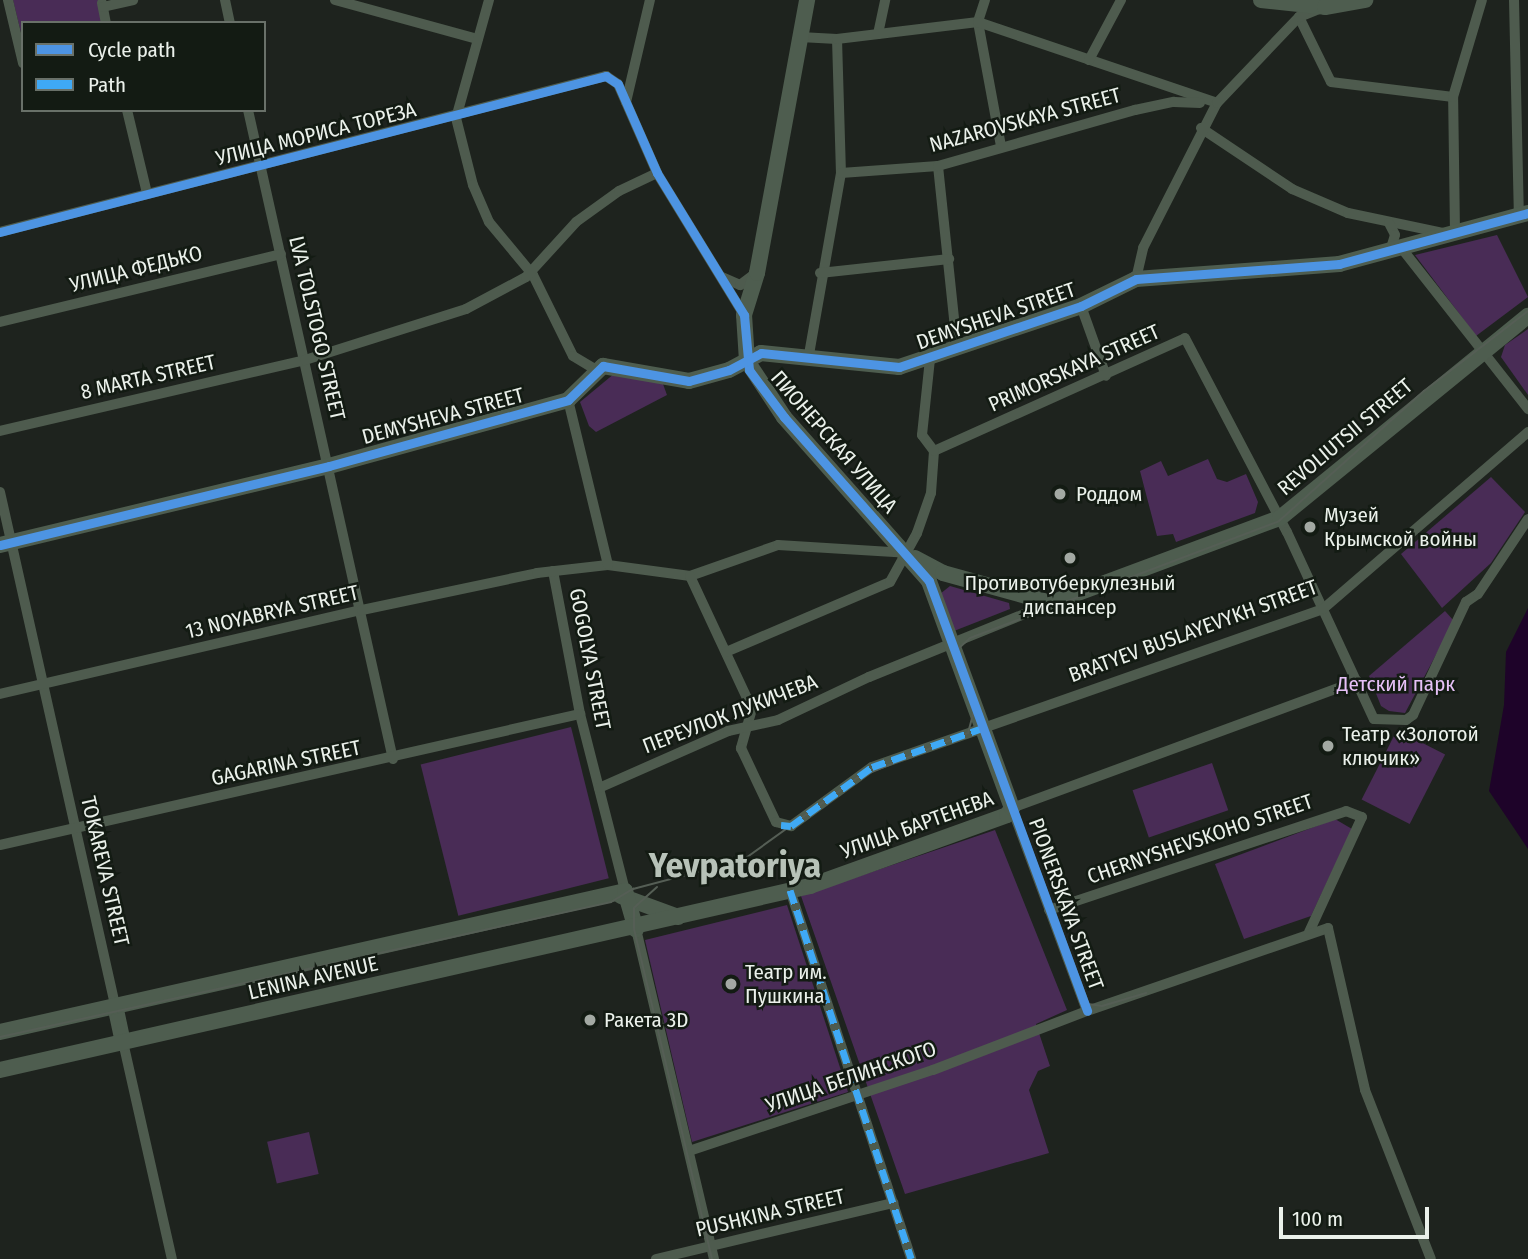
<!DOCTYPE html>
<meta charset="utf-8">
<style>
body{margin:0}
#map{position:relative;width:1528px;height:1259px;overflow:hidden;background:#1e231e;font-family:"Fira Sans Condensed",sans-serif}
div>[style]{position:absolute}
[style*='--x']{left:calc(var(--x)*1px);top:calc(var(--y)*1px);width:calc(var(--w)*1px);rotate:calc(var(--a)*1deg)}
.green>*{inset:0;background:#492c56;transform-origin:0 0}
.water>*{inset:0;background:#1e0329}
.street>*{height:10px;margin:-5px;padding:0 5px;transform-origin:5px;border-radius:5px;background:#4e5b4e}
.secondary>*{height:16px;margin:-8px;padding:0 8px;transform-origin:8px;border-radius:8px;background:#4e5d4f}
.tram>*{height:2px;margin:-1px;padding:0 1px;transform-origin:1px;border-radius:1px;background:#555e55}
.quiet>*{height:7px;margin-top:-3.5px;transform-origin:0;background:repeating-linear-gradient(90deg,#3fa9f5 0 14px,transparent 0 21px)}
.cycleway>*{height:9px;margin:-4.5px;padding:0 4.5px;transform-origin:4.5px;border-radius:4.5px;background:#4d94e3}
.dots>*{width:19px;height:19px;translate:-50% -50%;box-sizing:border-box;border:4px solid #131b13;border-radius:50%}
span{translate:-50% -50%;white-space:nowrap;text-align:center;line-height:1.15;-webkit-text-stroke:5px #131b13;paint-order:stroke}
.street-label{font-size:21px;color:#ebf1eb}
.poi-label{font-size:21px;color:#ebf1eb}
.left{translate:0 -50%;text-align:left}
.park-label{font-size:21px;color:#e6c0f7}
.town-label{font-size:35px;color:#b7c2b8;font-weight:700}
.legend{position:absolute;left:21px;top:21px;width:245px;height:91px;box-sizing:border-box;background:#131b13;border:2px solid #697169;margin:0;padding:9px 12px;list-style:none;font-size:21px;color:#ebf1eb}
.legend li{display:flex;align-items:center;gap:14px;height:35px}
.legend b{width:35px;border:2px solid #697169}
.scale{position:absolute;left:1279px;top:1207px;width:150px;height:32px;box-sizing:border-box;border:4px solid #ebf1eb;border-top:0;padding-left:9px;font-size:21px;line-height:24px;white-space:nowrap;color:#ebf1eb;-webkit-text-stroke:5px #131b13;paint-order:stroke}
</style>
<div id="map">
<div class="green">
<div style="clip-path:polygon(13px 0,98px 0,103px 23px,23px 23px,23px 41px)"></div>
<div style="clip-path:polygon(1497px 235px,1528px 297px,1476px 336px,1415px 255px)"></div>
<div style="clip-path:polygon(1528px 329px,1528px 395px,1501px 357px,1505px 345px)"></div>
<div style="clip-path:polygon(615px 373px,663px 384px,667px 395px,596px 432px,589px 426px,580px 402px)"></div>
<div style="clip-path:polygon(1208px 459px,1217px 479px,1227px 482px,1246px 474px,1258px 502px,1255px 513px,1176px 542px,1173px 534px,1157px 536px,1140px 471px,1161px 461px,1168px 476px)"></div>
<div style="clip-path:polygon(1491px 477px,1525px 512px,1491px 563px,1442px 608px,1401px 554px)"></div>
<div style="clip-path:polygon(950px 586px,1009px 603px,1010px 609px,954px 631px,940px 594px)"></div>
<div style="clip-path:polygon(1445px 611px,1454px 621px,1405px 713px,1389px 711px,1381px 706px,1369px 676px)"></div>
<div style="left:571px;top:727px;width:156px;height:155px;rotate:76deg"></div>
<div style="left:1397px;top:730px;width:54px;height:78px;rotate:27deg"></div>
<div style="left:1212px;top:763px;width:50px;height:84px;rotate:71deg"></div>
<div style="clip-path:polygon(1335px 819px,1352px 829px,1311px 916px,1244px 939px,1215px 864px)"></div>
<div style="clip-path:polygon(995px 830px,1067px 1010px,1036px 1024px,1050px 1066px,1038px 1071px,1029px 1090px,1049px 1153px,905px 1194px,801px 896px)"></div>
<div style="clip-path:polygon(787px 905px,848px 1092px,692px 1142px,645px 940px)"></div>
<div style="left:309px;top:1132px;width:43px;height:43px;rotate:77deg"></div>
</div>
<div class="water">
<div style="clip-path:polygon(1528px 608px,1528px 849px,1489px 791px,1504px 705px,1506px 652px)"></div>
</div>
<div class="street">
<div style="--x:8;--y:0;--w:65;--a:76.6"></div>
<div style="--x:225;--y:0;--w:24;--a:78"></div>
<div style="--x:335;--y:0;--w:148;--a:15.3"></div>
<div style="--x:489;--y:0;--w:123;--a:105.6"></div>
<div style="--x:456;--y:118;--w:69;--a:75.8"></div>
<div style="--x:473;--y:185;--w:40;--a:66.6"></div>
<div style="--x:489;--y:222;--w:69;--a:50.3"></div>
<div style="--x:533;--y:275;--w:90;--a:63.7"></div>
<div style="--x:573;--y:356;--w:27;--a:31"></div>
<div style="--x:985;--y:0;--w:23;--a:108"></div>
<div style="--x:978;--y:22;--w:126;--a:79.5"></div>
<div style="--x:1514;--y:0;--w:218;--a:88.7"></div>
<div style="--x:102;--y:3;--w:20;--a:79"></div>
<div style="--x:103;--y:7;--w:31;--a:-13"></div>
<div style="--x:1299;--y:17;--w:72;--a:63.8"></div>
<div style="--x:1331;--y:82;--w:123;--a:7"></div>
<div style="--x:878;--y:34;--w:35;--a:-78"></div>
<div style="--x:800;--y:37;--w:37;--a:3"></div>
<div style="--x:837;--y:39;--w:134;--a:88.3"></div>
<div style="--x:841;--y:173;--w:185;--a:100"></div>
<div style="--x:837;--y:39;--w:142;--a:-6.9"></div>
<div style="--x:978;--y:22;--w:252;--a:18.7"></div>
<div style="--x:1089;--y:60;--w:68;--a:-61.9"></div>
<div style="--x:626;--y:102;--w:105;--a:-76.8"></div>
<div style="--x:127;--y:110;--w:85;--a:76.5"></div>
<div style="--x:248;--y:110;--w:665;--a:77.41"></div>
<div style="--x:1201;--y:128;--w:110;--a:33.8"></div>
<div style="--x:1292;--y:189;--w:61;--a:23.2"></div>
<div style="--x:1348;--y:213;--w:98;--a:11.8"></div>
<div style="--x:938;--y:166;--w:181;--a:84"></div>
<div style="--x:841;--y:173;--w:97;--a:-4.1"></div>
<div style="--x:938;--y:166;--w:205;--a:-15.9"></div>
<div style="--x:1135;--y:110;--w:40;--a:-12"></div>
<div style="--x:1174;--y:102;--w:26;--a:2"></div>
<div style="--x:1389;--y:223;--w:13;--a:63"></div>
<div style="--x:1395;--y:235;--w:14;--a:107"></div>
<div style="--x:0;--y:232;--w:626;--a:-14.44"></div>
<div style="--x:606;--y:76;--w:14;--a:34"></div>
<div style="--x:618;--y:84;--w:97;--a:66.3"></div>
<div style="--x:657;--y:173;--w:167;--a:58.5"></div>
<div style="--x:1455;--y:232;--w:135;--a:-90.8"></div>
<div style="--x:1453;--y:97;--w:101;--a:-73.4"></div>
<div style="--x:1399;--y:245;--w:209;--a:51.8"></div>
<div style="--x:820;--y:273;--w:130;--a:-6.2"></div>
<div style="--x:722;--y:277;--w:20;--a:24"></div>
<div style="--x:740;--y:285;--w:20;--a:-37"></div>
<div style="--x:1136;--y:279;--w:32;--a:-77"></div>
<div style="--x:1143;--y:248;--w:163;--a:-63"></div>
<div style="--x:1217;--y:103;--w:119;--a:-46.4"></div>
<div style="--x:1299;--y:17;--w:22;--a:-22"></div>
<div style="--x:1081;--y:306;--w:74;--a:70.3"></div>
<div style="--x:0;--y:322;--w:289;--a:-13.6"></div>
<div style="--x:0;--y:431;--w:313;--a:-13.1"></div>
<div style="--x:305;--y:360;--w:169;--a:-17.6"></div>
<div style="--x:466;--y:309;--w:68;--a:-28.1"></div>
<div style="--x:526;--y:277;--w:74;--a:-47.7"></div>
<div style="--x:576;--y:222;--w:53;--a:-35.8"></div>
<div style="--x:619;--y:191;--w:42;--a:-25.3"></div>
<div style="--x:934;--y:451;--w:275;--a:-24.2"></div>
<div style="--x:1185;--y:338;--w:219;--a:62.3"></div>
<div style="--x:1287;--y:532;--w:206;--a:65.1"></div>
<div style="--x:1374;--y:719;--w:32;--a:2"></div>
<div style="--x:1406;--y:720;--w:9;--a:-36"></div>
<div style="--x:1413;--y:715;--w:125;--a:-64.9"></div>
<div style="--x:1466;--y:602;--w:14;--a:-34"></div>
<div style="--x:1478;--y:594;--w:90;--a:-56.3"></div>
<div style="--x:0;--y:492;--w:526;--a:77.36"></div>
<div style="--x:608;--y:565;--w:83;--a:7.6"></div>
<div style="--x:690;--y:576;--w:93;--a:-19.4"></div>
<div style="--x:778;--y:545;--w:129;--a:3.5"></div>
<div style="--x:553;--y:571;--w:146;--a:79.3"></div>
<div style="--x:580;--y:714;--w:183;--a:75.7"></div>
<div style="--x:690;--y:576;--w:147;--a:65"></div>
<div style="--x:752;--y:709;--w:41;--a:105.8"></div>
<div style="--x:741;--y:748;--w:82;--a:64.7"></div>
<div style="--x:776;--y:822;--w:16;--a:15"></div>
<div style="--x:791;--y:826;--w:100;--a:-36.1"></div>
<div style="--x:872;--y:767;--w:478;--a:-19.3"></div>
<div style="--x:1323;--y:609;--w:271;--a:-40.8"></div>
<div style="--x:726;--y:652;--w:178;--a:-23.1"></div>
<div style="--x:890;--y:582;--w:56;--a:-61.1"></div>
<div style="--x:917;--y:533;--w:42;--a:-70.7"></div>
<div style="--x:931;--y:493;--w:42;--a:-85.9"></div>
<div style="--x:934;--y:451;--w:20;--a:-127"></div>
<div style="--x:922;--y:435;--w:76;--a:-84"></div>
<div style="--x:0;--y:694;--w:372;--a:-13.1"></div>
<div style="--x:362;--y:610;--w:179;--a:-11.9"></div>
<div style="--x:537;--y:573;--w:71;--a:-6.4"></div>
<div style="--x:608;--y:565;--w:170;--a:-103.6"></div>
<div style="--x:599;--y:788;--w:141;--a:-23.8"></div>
<div style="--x:728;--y:731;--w:51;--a:-12.4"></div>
<div style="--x:778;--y:720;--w:101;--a:-25.3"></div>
<div style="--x:869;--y:677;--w:196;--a:-22.1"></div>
<div style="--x:0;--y:845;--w:595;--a:-12.73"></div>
<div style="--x:790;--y:890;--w:388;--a:71.8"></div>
<div style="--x:1049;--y:910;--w:313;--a:-18.4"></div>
<div style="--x:1346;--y:811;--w:17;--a:21"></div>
<div style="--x:1362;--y:817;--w:127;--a:114.7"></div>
<div style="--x:636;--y:929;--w:339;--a:76.7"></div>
<div style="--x:1087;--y:1011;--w:216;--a:-110.3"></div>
<div style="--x:1012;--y:808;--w:368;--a:-20.2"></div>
<div style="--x:123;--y:1042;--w:222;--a:77.3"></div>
<div style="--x:689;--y:1151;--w:257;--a:-18.4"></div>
<div style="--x:933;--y:1070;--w:165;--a:-21"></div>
<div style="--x:1087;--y:1011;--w:255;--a:-19"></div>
<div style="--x:1328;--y:928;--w:166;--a:77.1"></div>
<div style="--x:1365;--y:1090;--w:181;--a:68.7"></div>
<div style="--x:656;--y:1259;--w:244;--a:-13.3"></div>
</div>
<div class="secondary">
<div style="--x:1261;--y:0;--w:64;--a:6.2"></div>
<div style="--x:1325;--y:7;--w:41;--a:-9.9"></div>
<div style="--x:0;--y:545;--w:338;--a:-13.5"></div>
<div style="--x:329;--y:466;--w:248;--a:-15.4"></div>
<div style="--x:568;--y:400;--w:49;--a:-44.2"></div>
<div style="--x:603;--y:366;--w:87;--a:9.9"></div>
<div style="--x:689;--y:381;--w:41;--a:-15.4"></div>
<div style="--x:729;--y:370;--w:36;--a:-28"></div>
<div style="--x:761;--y:353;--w:139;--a:5.8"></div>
<div style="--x:899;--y:367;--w:192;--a:-18.5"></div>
<div style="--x:1081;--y:306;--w:61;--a:-26.1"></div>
<div style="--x:1136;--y:279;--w:204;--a:-4.2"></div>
<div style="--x:1339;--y:264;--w:196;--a:-15.1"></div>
<div style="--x:915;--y:558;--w:32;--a:28"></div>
<div style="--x:943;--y:573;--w:112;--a:15.5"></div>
<div style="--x:1051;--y:603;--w:244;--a:-20.4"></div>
<div style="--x:1280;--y:518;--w:320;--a:-39.2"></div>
<div style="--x:621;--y:896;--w:61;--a:20.2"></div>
<div style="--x:115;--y:1005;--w:38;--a:78"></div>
<div style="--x:0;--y:1032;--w:641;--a:-12.71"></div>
<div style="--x:625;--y:891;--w:40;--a:74"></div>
<div style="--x:0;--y:1070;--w:831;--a:-12.8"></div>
<div style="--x:810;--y:886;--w:209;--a:-19.8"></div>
<div style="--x:1007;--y:815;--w:9;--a:-54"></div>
<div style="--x:1012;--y:808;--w:242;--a:-110.1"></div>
<div style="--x:929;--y:581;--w:219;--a:-131.5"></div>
<div style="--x:784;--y:417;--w:67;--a:-123.5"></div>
<div style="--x:747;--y:361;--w:46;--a:-93.7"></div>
<div style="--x:744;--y:315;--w:44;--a:-72.8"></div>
<div style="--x:757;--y:273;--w:278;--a:-79.6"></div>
</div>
<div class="tram">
<div style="--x:974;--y:712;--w:120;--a:67.5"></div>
<div style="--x:1020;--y:823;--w:181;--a:70.7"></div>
<div style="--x:1080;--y:994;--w:13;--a:51"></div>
<div style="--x:1088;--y:1004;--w:14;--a:8"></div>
<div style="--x:1102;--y:1006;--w:46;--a:-16.5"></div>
<div style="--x:657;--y:887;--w:31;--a:138"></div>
<div style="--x:634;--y:908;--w:21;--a:90"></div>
<div style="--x:634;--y:929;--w:339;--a:76.7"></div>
<div style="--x:0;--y:1037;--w:626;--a:-12.46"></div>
<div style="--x:611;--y:902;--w:26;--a:-31"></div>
<div style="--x:633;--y:889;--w:114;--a:-14.8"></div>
<div style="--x:743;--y:860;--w:140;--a:-35.7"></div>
<div style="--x:857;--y:778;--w:120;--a:-22.1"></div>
<div style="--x:968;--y:733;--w:23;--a:-75"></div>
<div style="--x:974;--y:711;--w:56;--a:-106.5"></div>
<div style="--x:958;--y:657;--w:9;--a:-84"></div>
<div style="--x:959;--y:648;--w:15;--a:-42"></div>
<div style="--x:970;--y:638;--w:330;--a:-20.7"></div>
<div style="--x:1279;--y:521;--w:195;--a:-41.9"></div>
<div style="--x:1424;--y:391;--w:131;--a:-37.6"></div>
</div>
<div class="quiet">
<div style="--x:781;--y:825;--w:10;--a:6"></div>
<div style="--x:791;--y:826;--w:100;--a:-36.1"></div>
<div style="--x:872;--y:767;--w:118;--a:-19.4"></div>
<div style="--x:790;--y:890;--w:388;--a:71.8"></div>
</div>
<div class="cycleway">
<div style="--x:0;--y:232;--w:626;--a:-14.44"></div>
<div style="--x:606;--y:76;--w:14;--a:34"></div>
<div style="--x:618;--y:84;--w:97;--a:66.3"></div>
<div style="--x:657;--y:173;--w:167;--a:58.5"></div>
<div style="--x:744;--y:315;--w:55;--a:84.8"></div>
<div style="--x:749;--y:370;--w:59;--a:53.3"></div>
<div style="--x:784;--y:417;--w:219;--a:48.5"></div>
<div style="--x:929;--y:581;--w:458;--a:69.8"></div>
<div style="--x:0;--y:545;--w:338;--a:-13.5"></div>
<div style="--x:329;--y:466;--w:248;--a:-15.4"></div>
<div style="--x:568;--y:400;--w:49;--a:-44.2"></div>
<div style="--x:603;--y:366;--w:87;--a:9.9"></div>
<div style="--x:689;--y:381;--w:41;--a:-15.4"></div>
<div style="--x:729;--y:370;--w:36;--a:-28"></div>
<div style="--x:761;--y:353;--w:139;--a:5.8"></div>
<div style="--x:899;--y:367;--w:192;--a:-18.5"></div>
<div style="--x:1081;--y:306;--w:61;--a:-26.1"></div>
<div style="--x:1136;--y:279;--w:204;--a:-4.2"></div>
<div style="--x:1339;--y:264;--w:196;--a:-15.1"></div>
</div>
<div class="dots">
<div style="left:1060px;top:494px;background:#a3a9a3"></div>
<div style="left:1310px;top:527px;background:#a3a9a3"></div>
<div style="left:1070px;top:558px;background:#a3a9a3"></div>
<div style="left:1328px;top:746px;background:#a3a9a3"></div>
<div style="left:731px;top:984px;background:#a3a9a3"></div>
<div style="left:590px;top:1020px;background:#a3a9a3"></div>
</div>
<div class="street-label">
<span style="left:1025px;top:120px;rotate:-15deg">NAZAROVSKAYA STREET</span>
<span style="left:316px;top:134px;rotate:-14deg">УЛИЦА МОРИСА ТОРЕЗА</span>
<span style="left:136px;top:269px;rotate:-14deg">УЛИЦА ФЕДЬКО</span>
<span style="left:996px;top:316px;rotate:-19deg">DEMYSHEVA STREET</span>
<span style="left:317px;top:328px;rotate:77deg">LVA TOLSTOGO STREET</span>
<span style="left:1074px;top:368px;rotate:-24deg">PRIMORSKAYA STREET</span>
<span style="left:148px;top:377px;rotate:-13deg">8 MARTA STREET</span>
<span style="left:443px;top:416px;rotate:-15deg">DEMYSHEVA STREET</span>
<span style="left:1345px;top:437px;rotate:-40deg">REVOLIUTSII STREET</span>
<span style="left:834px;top:442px;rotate:49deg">ПИОНЕРСКАЯ УЛИЦА</span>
<span style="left:272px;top:612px;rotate:-13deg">13 NOYABRYA STREET</span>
<span style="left:1193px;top:631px;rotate:-20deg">BRATYEV BUSLAYEVYKH STREET</span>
<span style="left:590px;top:659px;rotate:79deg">GOGOLYA STREET</span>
<span style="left:730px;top:714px;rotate:-21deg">ПЕРЕУЛОК ЛУКИЧЕВА</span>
<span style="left:286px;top:763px;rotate:-12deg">GAGARINA STREET</span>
<span style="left:917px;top:825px;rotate:-20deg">УЛИЦА БАРТЕНЕВА</span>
<span style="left:1200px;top:839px;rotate:-19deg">CHERNYSHEVSKOHO STREET</span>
<span style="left:105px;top:871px;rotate:77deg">TOKAREVA STREET</span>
<span style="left:1066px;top:904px;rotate:70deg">PIONERSKAYA STREET</span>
<span style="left:313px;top:978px;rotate:-13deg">LENINA AVENUE</span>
<span style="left:851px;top:1077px;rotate:-19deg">УЛИЦА БЕЛИНСКОГО</span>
<span style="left:770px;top:1213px;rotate:-13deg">PUSHKINA STREET</span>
</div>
<div class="poi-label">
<span class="left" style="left:1076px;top:494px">Роддом</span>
<span class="left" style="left:1324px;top:527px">Музей<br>Крымской войны</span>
<span style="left:1070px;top:595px">Противотуберкулезный<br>диспансер</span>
<span class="left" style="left:1342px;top:746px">Театр «Золотой<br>ключик»</span>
<span class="left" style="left:745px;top:984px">Театр им.<br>Пушкина</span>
<span class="left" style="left:604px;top:1020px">Ракета 3D</span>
</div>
<div class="park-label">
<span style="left:1396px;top:684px">Детский парк</span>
</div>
<div class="town-label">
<span style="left:735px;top:865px">Yevpatoriya</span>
</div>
<ul class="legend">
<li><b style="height:9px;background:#4d94e3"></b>Cycle path</li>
<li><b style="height:9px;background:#3fa9f5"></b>Path</li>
</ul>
<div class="scale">100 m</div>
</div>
